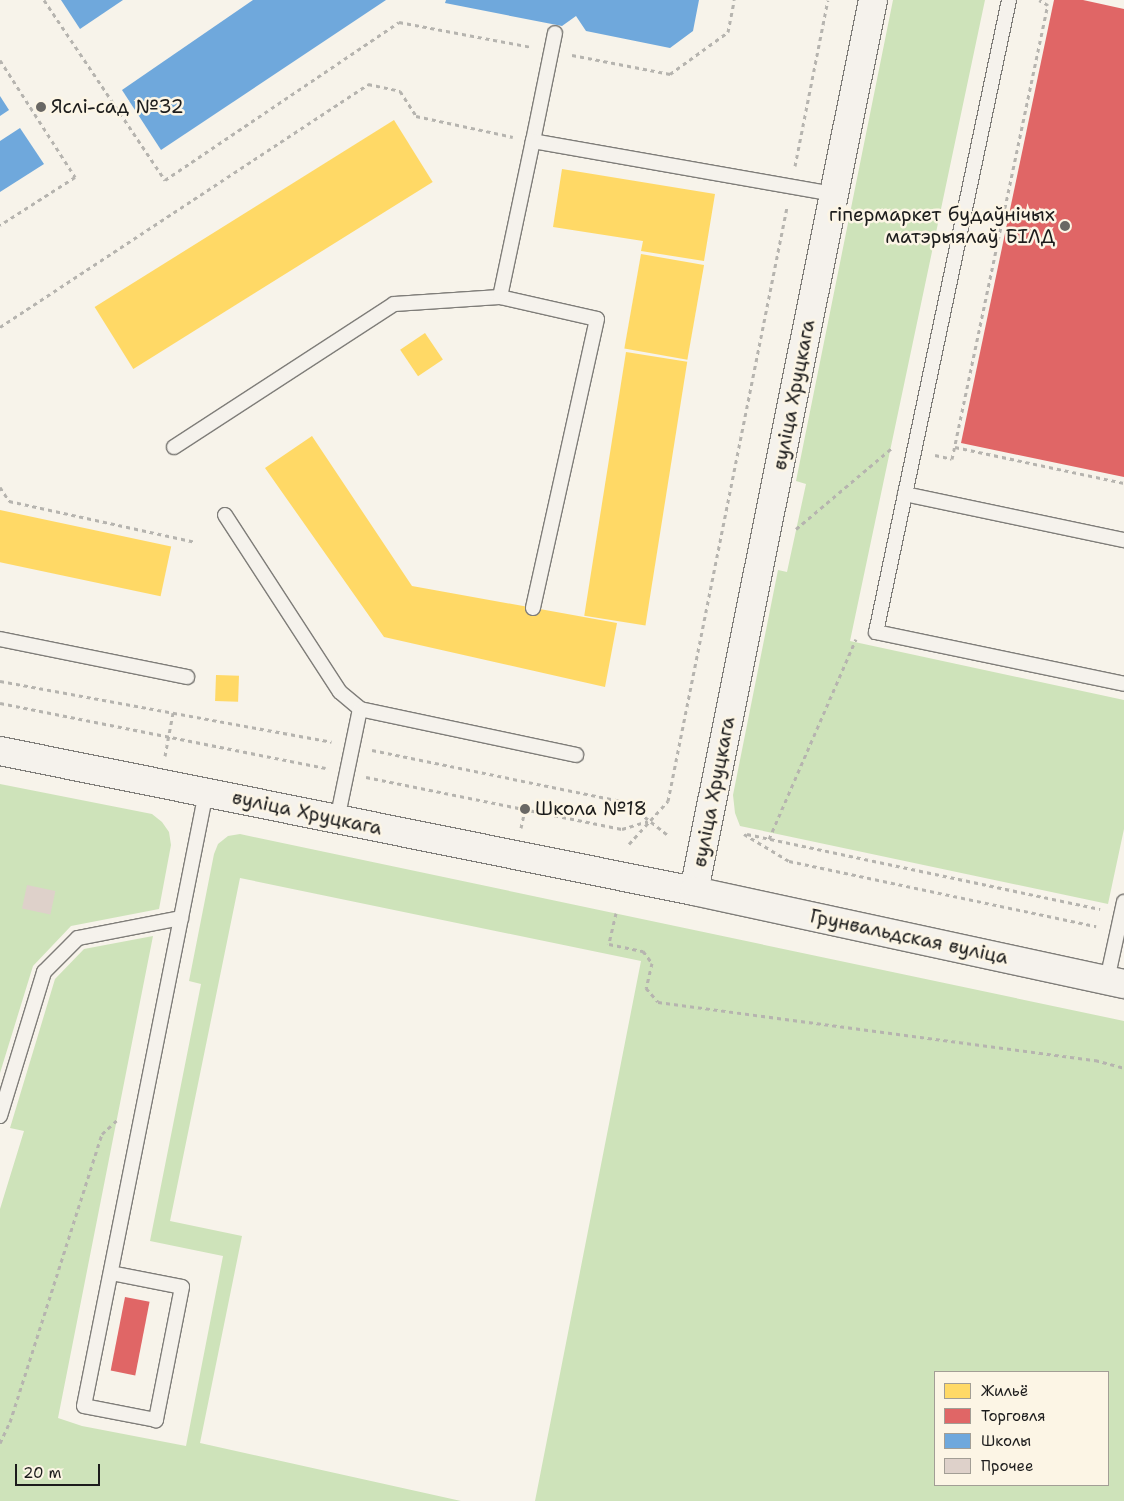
<!DOCTYPE html>
<meta charset="utf-8">
<style>
body{margin:0}
#map{position:relative;width:1124px;height:1501px;overflow:hidden;background:#f7f3ea;font-family:"Shantell Sans",sans-serif}
div>[style]{position:absolute}
[style*='--x']{left:calc(var(--x)*1px);top:calc(var(--y)*1px);width:calc(var(--w)*1px);rotate:calc(var(--a)*1deg)}
.green>*{inset:0;background:#cee3ba}
.homes>*{inset:0;background:#ffd966;transform-origin:0 0}
.shops>*{inset:0;background:#e06666;transform-origin:0 0}
.schools>*{inset:0;background:#6fa8dc}
.building>*{inset:0;background:#ded1ca;transform-origin:0 0}
.path>*{height:3px;margin-top:-1.5px;transform-origin:0;background:repeating-linear-gradient(90deg,#b6b4af 0 4px,transparent 0 8px)}
.roads{filter:drop-shadow(1px 0 #7f7d79) drop-shadow(-1px 0 #7f7d79) drop-shadow(0 1px #7f7d79) drop-shadow(0 -1px #7f7d79)}
.service>*{height:14px;margin:-7px;padding:0 7px;transform-origin:7px;border-radius:7px;background:#f5f2ec}
.tertiary>*{height:28px;margin:-14px;padding:0 14px;transform-origin:14px;border-radius:14px;background:#f5f2ec}
.secondary>*{height:28px;margin:-14px;padding:0 14px;transform-origin:14px;border-radius:14px;background:#f5f2ec}
.dots>*{width:14px;height:14px;translate:-50% -50%;box-sizing:border-box;border:2px solid #fcf5e5;border-radius:50%}
span{translate:-50% -50%;white-space:nowrap;text-align:center;line-height:1.15;-webkit-text-stroke:5px #fcf5e5;paint-order:stroke}
.poi-label{font-size:19px;color:#1c1c1c}
.left{translate:0 -50%;text-align:left}
.right{translate:-100% -50%;text-align:right}
.street-label{font-size:19px;color:#1c1c1c}
.legend{position:absolute;left:934px;top:1371px;width:175px;height:115px;box-sizing:border-box;background:#fcf5e5;border:1px solid #a29e95;margin:0;padding:6px 9px;list-style:none;font-size:15px;color:#1c1c1c}
.legend li{display:flex;align-items:center;gap:10px;height:25px}
.legend b{width:25px;border:1px solid #a29e95}
.scale{position:absolute;left:15px;top:1464px;width:85px;height:22px;box-sizing:border-box;border:2px solid #1c1c1c;border-top:0;padding-left:6px;font-size:15px;line-height:18px;white-space:nowrap;color:#1c1c1c;-webkit-text-stroke:4px #fcf5e5;paint-order:stroke}
</style>
<div id="map">
<div class="green">
<div style="clip-path:polygon(893px 0,985px 0,850px 641px,1124px 700px,1124px 829px,1108px 904px,740px 826px,735px 813px,733px 795px,778px 570px,787px 572px,806px 484px,796px 481px)"></div>
<div style="clip-path:polygon(0 784px,152px 814px,162px 822px,169px 832px,171px 845px,159px 909px,71px 926px,33px 966px,0 1073px)"></div>
<div style="clip-path:polygon(evenodd,240px 834px,1124px 1021px,1124px 1501px,535px 1501px,641px 961px,240px 878px,170px 1221px,242px 1236px,200px 1443px,461px 1501px,0 1501px,0 1209px,24px 1131px,10px 1128px,55px 979px,84px 949px,153px 936px,58px 1418px,82px 1426px,186px 1446px,223px 1256px,150px 1241px,201px 984px,189px 981px,214px 854px,218px 844px,228px 836px,240px 834px,935px 1372px,1108px 1372px,1108px 1485px,935px 1485px,935px 1372px)"></div>
</div>
<div class="homes">
<div style="left:394px;top:120px;width:73px;height:353px;rotate:58deg"></div>
<div style="clip-path:polygon(562px 169px,715px 194px,704px 261px,641px 251px,643px 241px,553px 227px)"></div>
<div style="left:641px;top:254px;width:64px;height:96px;rotate:10deg"></div>
<div style="left:425px;top:333px;width:32px;height:30px;rotate:56deg"></div>
<div style="left:626px;top:352px;width:62px;height:267px;rotate:9deg"></div>
<div style="clip-path:polygon(312px 436px,412px 586px,617px 623px,605px 687px,384px 637px,265px 468px)"></div>
<div style="left:0;top:510px;width:175px;height:51px;rotate:12deg"></div>
<div style="left:216px;top:675px;width:23px;height:26px;rotate:2deg"></div>
</div>
<div class="shops">
<div style="clip-path:polygon(1054px 0,1083px 0,1124px 9px,1124px 477px,961px 443px)"></div>
<div style="left:125px;top:1297px;width:25px;height:75px;rotate:11deg"></div>
</div>
<div class="schools">
<div style="clip-path:polygon(61px 0,123px 0,80px 29px)"></div>
<div style="clip-path:polygon(253px 0,386px 0,161px 150px,122px 90px)"></div>
<div style="clip-path:polygon(446px 0,699px 0,693px 31px,670px 48px,586px 31px,576px 16px,562px 26px,445px 3px)"></div>
<div style="clip-path:polygon(0 96px,9px 110px,0 116px)"></div>
<div style="clip-path:polygon(20px 128px,44px 164px,0 192px,0 141px)"></div>
</div>
<div class="building">
<div style="left:27px;top:885px;width:29px;height:24px;rotate:12deg"></div>
</div>
<div class="path">
<div style="--x:44;--y:0;--w:217;--a:56.1"></div>
<div style="--x:165;--y:180;--w:282;--a:-34"></div>
<div style="--x:399;--y:22;--w:134;--a:10.7"></div>
<div style="--x:572;--y:55;--w:100;--a:11"></div>
<div style="--x:670;--y:74;--w:72;--a:-35.9"></div>
<div style="--x:728;--y:32;--w:33;--a:-79"></div>
<div style="--x:0;--y:60;--w:139;--a:57.3"></div>
<div style="--x:75;--y:177;--w:89;--a:147.4"></div>
<div style="--x:795;--y:166;--w:169;--a:-78.8"></div>
<div style="--x:0;--y:327;--w:441;--a:-33.4"></div>
<div style="--x:368;--y:84;--w:33;--a:12"></div>
<div style="--x:400;--y:91;--w:30;--a:57"></div>
<div style="--x:416;--y:116;--w:99;--a:12.2"></div>
<div style="--x:955;--y:447;--w:173;--a:12"></div>
<div style="--x:935;--y:455;--w:17;--a:13"></div>
<div style="--x:952;--y:459;--w:464;--a:-78.1"></div>
<div style="--x:1048;--y:5;--w:10;--a:-151"></div>
<div style="--x:0;--y:487;--w:17;--a:57"></div>
<div style="--x:9;--y:501;--w:190;--a:12.4"></div>
<div style="--x:796;--y:529;--w:126;--a:-40.2"></div>
<div style="--x:0;--y:681;--w:337;--a:10.4"></div>
<div style="--x:0;--y:703;--w:332;--a:11.3"></div>
<div style="--x:372;--y:750;--w:259;--a:11.6"></div>
<div style="--x:626;--y:802;--w:55;--a:38.3"></div>
<div style="--x:165;--y:756;--w:44;--a:-79.5"></div>
<div style="--x:366;--y:777;--w:261;--a:11.5"></div>
<div style="--x:622;--y:829;--w:27;--a:-17"></div>
<div style="--x:521;--y:828;--w:19;--a:-78"></div>
<div style="--x:744;--y:834;--w:52;--a:31"></div>
<div style="--x:789;--y:861;--w:314;--a:12"></div>
<div style="--x:747;--y:834;--w:361;--a:12"></div>
<div style="--x:769;--y:839;--w:218;--a:-66.5"></div>
<div style="--x:629;--y:844;--w:58;--a:-47.8"></div>
<div style="--x:668;--y:801;--w:606;--a:-78.67"></div>
<div style="--x:616;--y:913;--w:32;--a:103"></div>
<div style="--x:609;--y:944;--w:35;--a:12"></div>
<div style="--x:643;--y:951;--w:15;--a:53"></div>
<div style="--x:652;--y:963;--w:26;--a:103"></div>
<div style="--x:646;--y:988;--w:18;--a:49"></div>
<div style="--x:658;--y:1002;--w:441;--a:7.6"></div>
<div style="--x:1095;--y:1060;--w:30;--a:15"></div>
<div style="--x:0;--y:1443;--w:23;--a:-65"></div>
<div style="--x:10;--y:1422;--w:302;--a:-72.3"></div>
<div style="--x:102;--y:1134;--w:23;--a:-43"></div>
</div>
<div class="roads">
<div class="service">
<div style="--x:1009;--y:0;--w:646;--a:101.88"></div>
<div style="--x:876;--y:632;--w:253;--a:11.8"></div>
<div style="--x:533;--y:141;--w:110;--a:-78.5"></div>
<div style="--x:500;--y:297;--w:99;--a:12.8"></div>
<div style="--x:597;--y:319;--w:296;--a:102.5"></div>
<div style="--x:174;--y:447;--w:262;--a:-33"></div>
<div style="--x:394;--y:304;--w:106;--a:-3.8"></div>
<div style="--x:500;--y:297;--w:159;--a:-78.1"></div>
<div style="--x:533;--y:141;--w:306;--a:10"></div>
<div style="--x:905;--y:494;--w:224;--a:11.9"></div>
<div style="--x:225;--y:515;--w:211;--a:57"></div>
<div style="--x:340;--y:692;--w:26;--a:40"></div>
<div style="--x:360;--y:709;--w:221;--a:12"></div>
<div style="--x:0;--y:639;--w:191;--a:11.5"></div>
<div style="--x:337;--y:820;--w:113;--a:-78.3"></div>
<div style="--x:1107;--y:980;--w:80;--a:-77.7"></div>
<div style="--x:0;--y:1116;--w:151;--a:-73"></div>
<div style="--x:44;--y:972;--w:48;--a:-45"></div>
<div style="--x:78;--y:938;--w:105;--a:-11"></div>
<div style="--x:111;--y:1273;--w:72;--a:11.2"></div>
<div style="--x:182;--y:1287;--w:136;--a:101.1"></div>
<div style="--x:156;--y:1420;--w:73;--a:-169"></div>
<div style="--x:84;--y:1406;--w:626;--a:-78.76"></div>
</div>
<div class="tertiary">
<div style="--x:694;--y:891;--w:909;--a:-78.64"></div>
</div>
<div class="secondary">
<div style="--x:0;--y:751;--w:708;--a:11.41"></div>
<div style="--x:694;--y:891;--w:440;--a:12.2"></div>
</div>
</div>
<div class="dots">
<div style="left:41px;top:107px;background:#696764"></div>
<div style="left:1065px;top:226px;background:#696764"></div>
<div style="left:525px;top:809px;background:#696764"></div>
</div>
<div class="poi-label">
<span class="left" style="left:51px;top:107px">Яслі-сад №32</span>
<span class="right" style="left:1055px;top:226px">гіпермаркет будаўнічых<br>матэрыялаў БІЛД</span>
<span class="left" style="left:535px;top:809px">Школа №18</span>
</div>
<div class="street-label">
<span style="left:794px;top:395px;rotate:-79deg">вуліца Хруцкага</span>
<span style="left:714px;top:792px;rotate:-79deg">вуліца Хруцкага</span>
<span style="left:307px;top:813px;rotate:12deg">вуліца Хруцкага</span>
<span style="left:909px;top:937px;rotate:12deg">Грунвальдская вуліца</span>
</div>
<ul class="legend">
<li><b style="height:14px;background:#ffd966"></b>Жильё</li>
<li><b style="height:14px;background:#e06666"></b>Торговля</li>
<li><b style="height:14px;background:#6fa8dc"></b>Школы</li>
<li><b style="height:14px;background:#ded1ca"></b>Прочее</li>
</ul>
<div class="scale">20 m</div>
</div>
